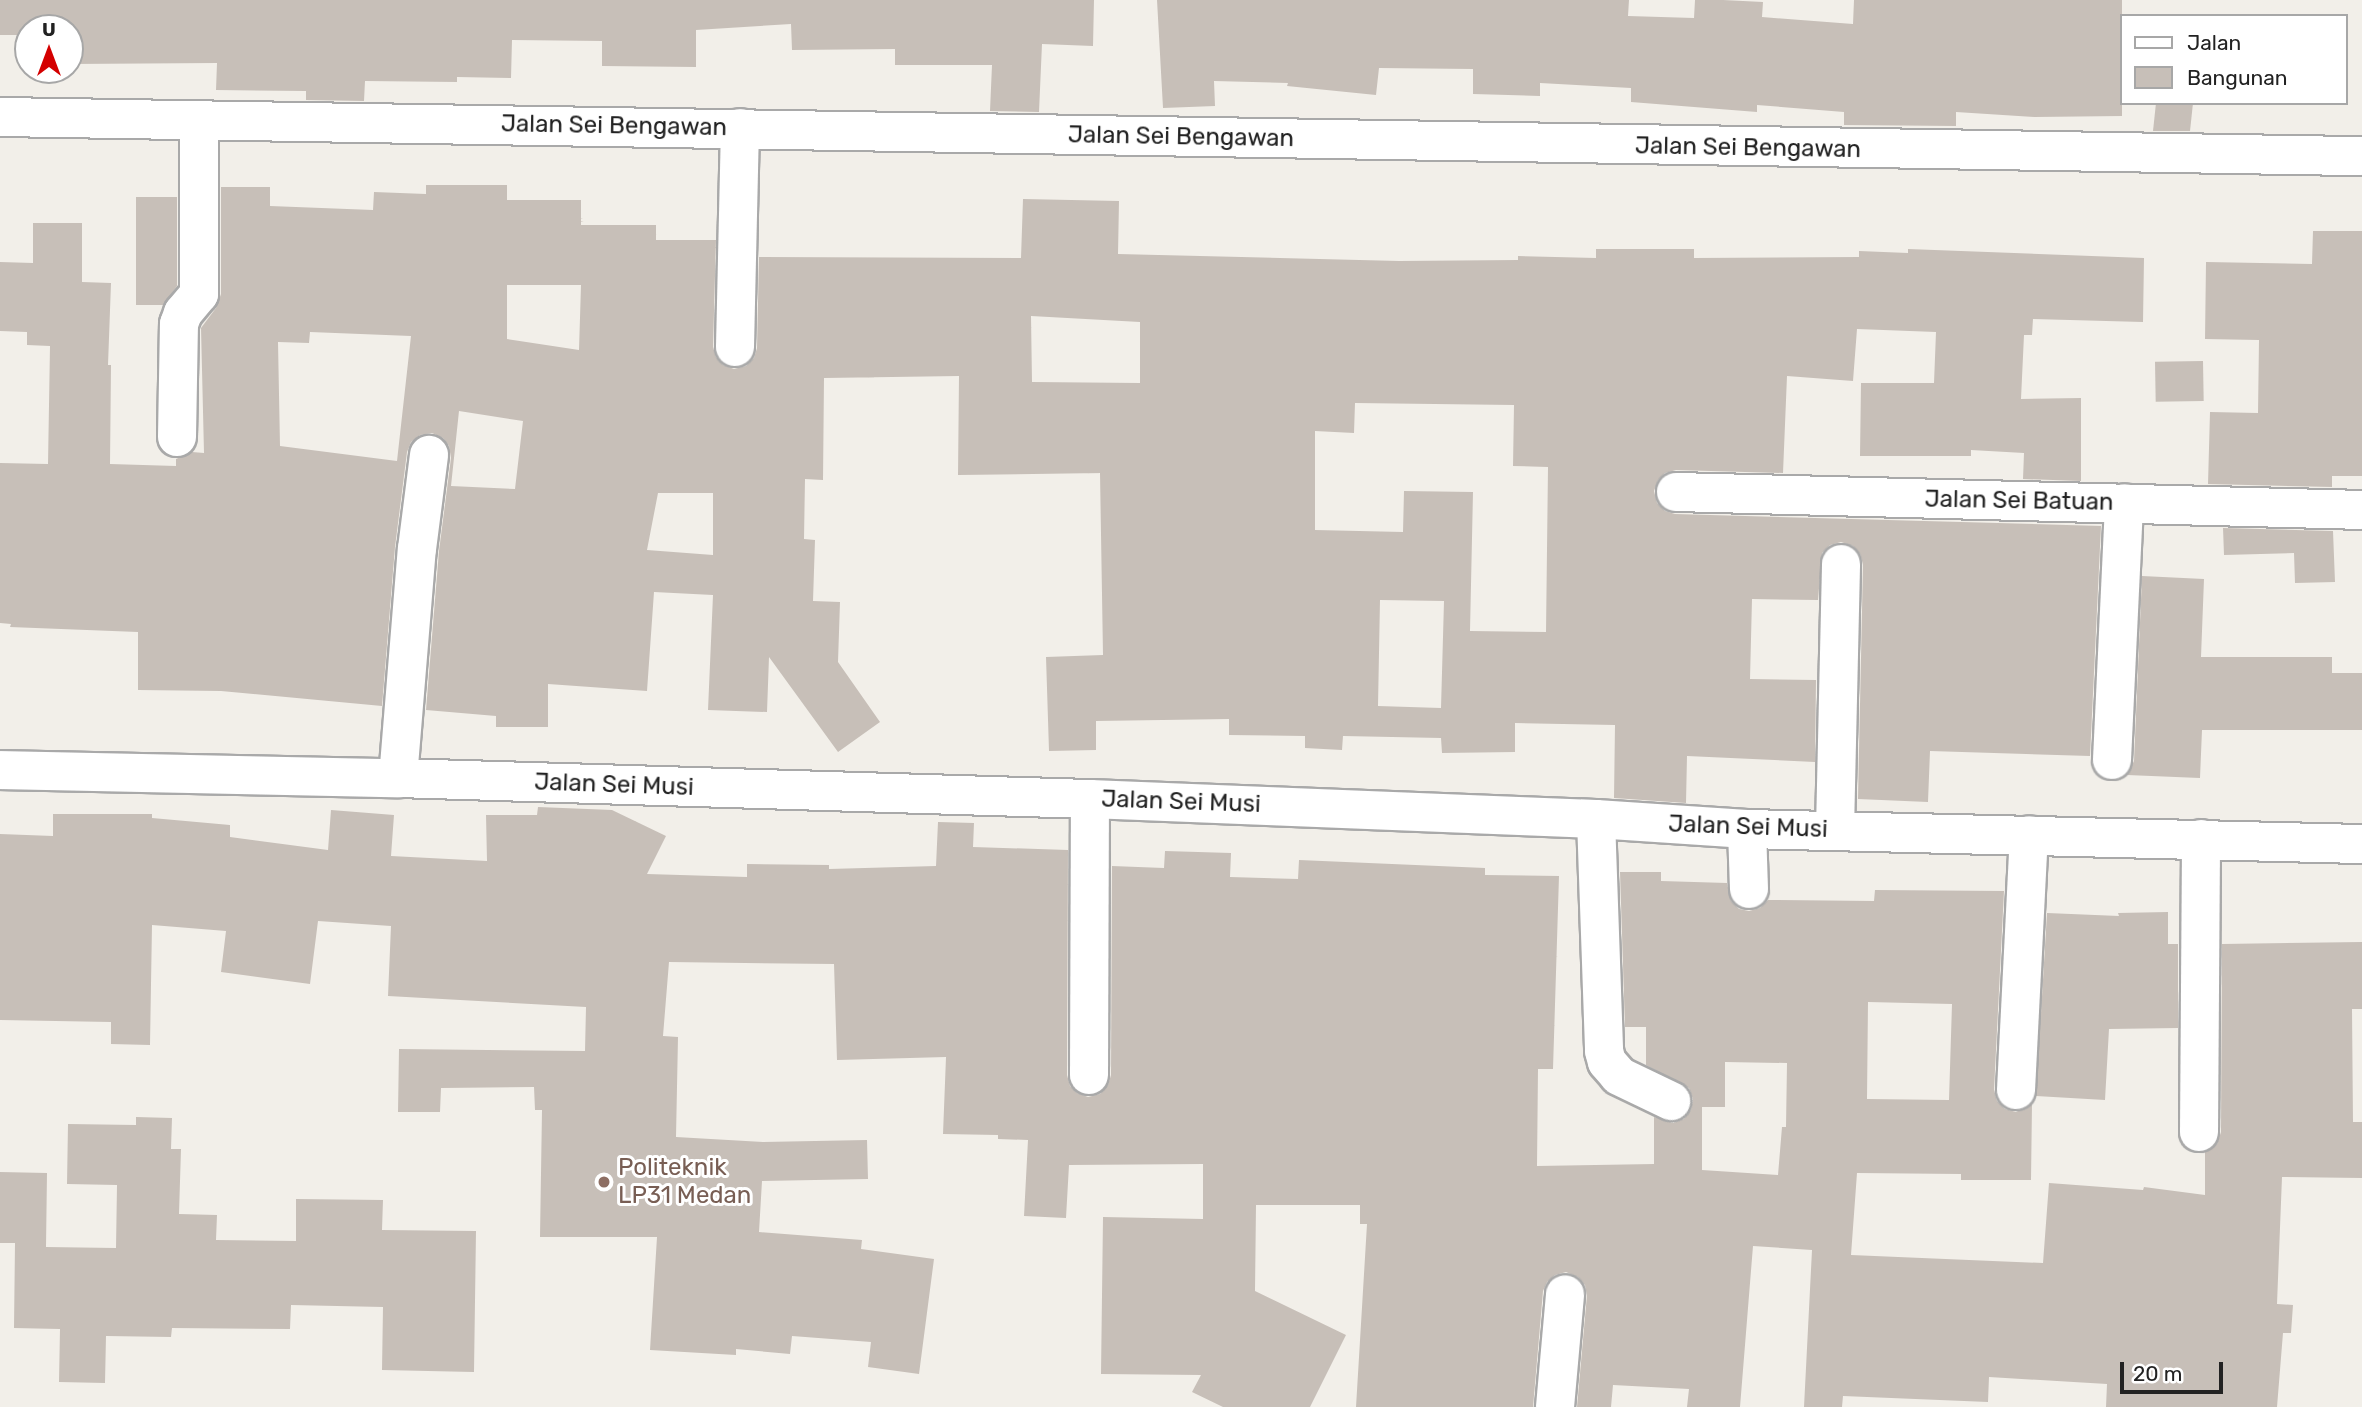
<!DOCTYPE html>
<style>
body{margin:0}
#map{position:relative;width:2362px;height:1407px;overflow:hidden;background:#f2efe9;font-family:Rubik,sans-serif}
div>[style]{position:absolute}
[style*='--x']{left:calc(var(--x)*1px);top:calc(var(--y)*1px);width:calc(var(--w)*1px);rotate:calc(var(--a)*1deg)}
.building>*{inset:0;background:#c7bfb8;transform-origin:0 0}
.roads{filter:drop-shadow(2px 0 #a9a9a9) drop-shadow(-2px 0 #a9a9a9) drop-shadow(0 2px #a9a9a9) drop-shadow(0 -2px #a9a9a9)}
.minor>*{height:38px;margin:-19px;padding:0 19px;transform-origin:19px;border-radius:19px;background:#fff}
.dots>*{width:19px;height:19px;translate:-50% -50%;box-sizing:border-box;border:4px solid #fff;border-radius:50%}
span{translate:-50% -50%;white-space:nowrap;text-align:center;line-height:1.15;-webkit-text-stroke:6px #fff;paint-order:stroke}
.street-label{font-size:24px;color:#222}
.education-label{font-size:24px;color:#785e54}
.left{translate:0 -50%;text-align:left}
.legend{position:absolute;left:2120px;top:14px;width:228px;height:91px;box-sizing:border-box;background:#fff;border:2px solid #a7a7a7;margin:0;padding:9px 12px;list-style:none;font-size:21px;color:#222}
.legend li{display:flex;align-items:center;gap:14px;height:35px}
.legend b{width:35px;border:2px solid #a7a7a7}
.north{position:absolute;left:14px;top:14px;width:70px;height:70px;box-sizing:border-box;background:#fff;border:2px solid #a7a7a7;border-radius:50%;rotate:0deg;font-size:19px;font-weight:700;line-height:28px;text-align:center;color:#222}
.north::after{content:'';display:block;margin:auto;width:24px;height:32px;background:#d40000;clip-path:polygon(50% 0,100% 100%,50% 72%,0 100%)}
.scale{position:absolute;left:2120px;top:1362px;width:103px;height:32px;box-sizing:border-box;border:4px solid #222;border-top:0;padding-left:9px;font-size:21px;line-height:24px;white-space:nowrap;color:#222;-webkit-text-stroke:5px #fff;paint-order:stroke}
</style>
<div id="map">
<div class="building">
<div style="clip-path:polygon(0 0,1094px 0,1093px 46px,1042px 44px,1039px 112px,990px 111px,992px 65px,895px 65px,895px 49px,792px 50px,791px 24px,696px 30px,696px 67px,602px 66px,602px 41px,512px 40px,511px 78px,457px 77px,457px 82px,365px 81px,364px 101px,306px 100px,306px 91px,216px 90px,217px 63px,70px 64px,70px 28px,28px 28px,28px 35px,0 35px)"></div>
<div style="clip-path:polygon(1157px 0,1629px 0,1628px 16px,1694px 18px,1695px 0,1723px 0,1763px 2px,1762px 17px,1853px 24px,1854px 0,2122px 0,2122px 116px,2034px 117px,1956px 112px,1956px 126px,1844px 125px,1844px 112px,1757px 105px,1757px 112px,1631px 102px,1631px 88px,1540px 83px,1540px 96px,1473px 94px,1473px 69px,1379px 68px,1376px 95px,1287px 86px,1288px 83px,1214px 81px,1215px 106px,1163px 108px)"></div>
<div style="clip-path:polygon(2156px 103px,2193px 103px,2190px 131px,2153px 131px)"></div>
<div style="clip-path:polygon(evenodd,426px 185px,507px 185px,507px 200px,581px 200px,581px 225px,656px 225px,656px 240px,716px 240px,713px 347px,716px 357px,723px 365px,734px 369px,746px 366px,754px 358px,757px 348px,759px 257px,1021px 258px,1023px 199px,1119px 201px,1118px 254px,1399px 261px,1518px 260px,1518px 256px,1596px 258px,1596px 249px,1694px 249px,1694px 258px,1859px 257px,1859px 251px,1908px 253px,1908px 249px,2144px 258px,2143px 322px,2033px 319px,2032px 335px,2024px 335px,2021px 399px,2081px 398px,2081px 481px,2023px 479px,2024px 453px,1971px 450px,1971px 456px,1860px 456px,1861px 383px,1934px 383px,1936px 332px,1857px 329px,1853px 381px,1787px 376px,1783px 473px,1676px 470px,1665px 473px,1658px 480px,1654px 491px,1657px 503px,1665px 511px,1675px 514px,2101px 526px,2090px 756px,1930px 751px,1928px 802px,1858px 799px,1863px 564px,1860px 554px,1853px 546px,1841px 542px,1830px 545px,1822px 553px,1818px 600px,1752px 599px,1750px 679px,1816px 680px,1815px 762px,1687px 756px,1686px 803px,1614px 798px,1615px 725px,1515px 723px,1515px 752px,1442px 753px,1441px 738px,1343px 736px,1342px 750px,1305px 748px,1305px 736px,1229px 735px,1229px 719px,1096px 721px,1096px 750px,1049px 751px,1046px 657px,1103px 655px,1100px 473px,958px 475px,959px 376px,824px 378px,823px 480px,805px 479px,804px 539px,815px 540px,813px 601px,840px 602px,838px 662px,880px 722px,838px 752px,769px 657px,767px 712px,708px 710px,713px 595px,654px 592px,647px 691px,548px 684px,548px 727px,496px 727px,496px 716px,426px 710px,439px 551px,451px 458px,449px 446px,443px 438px,432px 433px,420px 435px,411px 442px,407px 452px,395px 547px,382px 706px,221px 691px,138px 690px,138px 632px,10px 627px,11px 624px,0 623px,0 463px,48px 464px,50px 346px,27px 345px,27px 332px,0 331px,0 262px,33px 263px,33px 223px,82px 223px,82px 282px,111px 283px,108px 365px,111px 365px,110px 464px,176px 466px,176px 459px,192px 452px,204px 453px,201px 328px,216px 308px,221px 294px,221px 187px,270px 187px,270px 206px,373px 210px,374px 192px,426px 194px,426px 185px,507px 285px,581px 285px,579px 350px,507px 339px,507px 285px,426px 185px,1031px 316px,1140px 322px,1140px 383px,1032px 382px,1031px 316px,426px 185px,310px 332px,411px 336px,397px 461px,280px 446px,278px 342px,309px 343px,310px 332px,426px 185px,1355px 403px,1514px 405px,1513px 466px,1548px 467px,1546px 632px,1470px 631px,1473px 492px,1404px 491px,1403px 532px,1315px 530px,1315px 431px,1354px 433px,1355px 403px,426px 185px,459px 411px,523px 421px,515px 489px,451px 486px,459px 411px,426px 185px,658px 493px,713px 493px,713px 555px,647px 550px,658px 493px,426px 185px,1380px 600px,1444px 601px,1441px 708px,1378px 706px,1380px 600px)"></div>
<div style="clip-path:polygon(136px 197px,177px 197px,177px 286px,163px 305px,136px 305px)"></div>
<div style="clip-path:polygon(2313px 231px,2362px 231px,2362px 476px,2332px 476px,2332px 487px,2208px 484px,2210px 412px,2258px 413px,2259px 340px,2205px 339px,2206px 262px,2312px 264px)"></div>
<div style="left:2203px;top:361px;width:40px;height:48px;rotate:89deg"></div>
<div style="clip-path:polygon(2223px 528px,2333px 531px,2335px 582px,2295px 583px,2294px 553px,2224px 555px)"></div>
<div style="clip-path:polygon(2142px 576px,2204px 579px,2201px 657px,2332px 657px,2332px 673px,2362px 673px,2362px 730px,2202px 730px,2200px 778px,2127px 775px,2134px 761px)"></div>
<div style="clip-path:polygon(evenodd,538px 807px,612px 810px,666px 836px,647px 874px,747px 877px,747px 864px,829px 865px,829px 869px,936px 866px,938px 822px,974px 823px,973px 847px,1068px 850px,1067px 1075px,1070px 1086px,1077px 1093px,1088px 1097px,1100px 1094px,1108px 1085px,1111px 1075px,1112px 866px,1164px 868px,1165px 851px,1231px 853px,1230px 877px,1298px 879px,1299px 860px,1485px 868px,1485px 875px,1559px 876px,1553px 1069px,1538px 1069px,1537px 1166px,1654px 1164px,1654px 1117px,1673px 1123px,1684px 1119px,1691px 1110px,1693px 1099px,1689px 1088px,1646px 1065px,1646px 1027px,1625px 1027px,1620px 872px,1661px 872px,1661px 881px,1727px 883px,1731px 901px,1739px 909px,1749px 911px,1760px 908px,1768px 900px,1874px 901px,1875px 890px,2004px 891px,1994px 1090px,1997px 1101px,2005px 1109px,2016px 1112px,2032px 1104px,2031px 1180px,1961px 1180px,1961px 1174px,1857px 1173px,1851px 1255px,2043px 1263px,2049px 1183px,2143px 1190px,2144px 1187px,2205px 1195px,2205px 1152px,2217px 1144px,2221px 1132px,2222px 944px,2362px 942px,2362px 1009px,2352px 1009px,2353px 1122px,2362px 1122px,2362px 1178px,2282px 1177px,2277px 1304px,2293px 1305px,2291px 1333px,2283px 1333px,2277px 1407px,2106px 1407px,2107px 1384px,1989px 1377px,1988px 1402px,1843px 1396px,1842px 1407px,1804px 1407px,1812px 1250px,1753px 1246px,1740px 1407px,1687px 1407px,1689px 1389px,1613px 1385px,1611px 1407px,1577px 1407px,1587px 1295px,1585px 1285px,1578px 1277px,1566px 1272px,1555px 1275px,1547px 1282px,1543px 1291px,1533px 1407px,1356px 1407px,1367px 1224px,1360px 1224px,1360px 1205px,1256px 1205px,1255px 1291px,1346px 1335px,1310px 1407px,1223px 1407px,1192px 1392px,1201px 1375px,1101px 1374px,1103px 1217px,1203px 1219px,1203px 1164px,1069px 1165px,1066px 1218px,1024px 1216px,1028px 1140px,998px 1139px,998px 1135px,943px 1134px,946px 1057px,837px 1060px,834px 964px,669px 962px,663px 1036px,678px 1037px,676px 1137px,763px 1142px,867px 1140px,868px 1179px,762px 1181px,759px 1232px,862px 1240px,861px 1249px,934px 1259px,919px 1374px,868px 1367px,871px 1342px,792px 1336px,790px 1354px,736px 1349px,736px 1355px,650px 1350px,657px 1237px,540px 1237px,542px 1110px,535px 1110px,534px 1087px,441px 1088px,440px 1112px,398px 1112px,399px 1049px,585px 1051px,586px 1007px,388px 996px,391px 926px,318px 921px,310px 984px,221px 972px,226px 931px,152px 925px,150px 1045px,111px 1044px,111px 1022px,0 1020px,0 834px,53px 836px,53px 814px,152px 814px,152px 818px,230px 825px,230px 837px,328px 850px,331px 810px,394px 815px,391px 856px,487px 861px,486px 815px,537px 815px,538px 807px,1868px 1002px,1952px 1004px,1949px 1100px,1867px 1099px,1868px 1002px,538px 807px,1725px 1062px,1787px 1063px,1786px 1127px,1782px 1127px,1778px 1175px,1702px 1170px,1702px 1107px,1725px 1107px,1725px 1062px)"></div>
<div style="clip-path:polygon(2168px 912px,2168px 944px,2178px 944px,2178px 1028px,2109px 1029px,2105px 1100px,2036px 1096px,2047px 913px,2119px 916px,2118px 913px)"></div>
<div style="clip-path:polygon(136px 1117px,172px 1118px,171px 1149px,181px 1149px,179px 1214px,217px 1215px,216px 1240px,296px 1241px,296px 1199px,383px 1200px,382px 1230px,476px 1231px,474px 1372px,382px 1370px,383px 1307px,291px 1305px,290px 1329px,172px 1328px,171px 1337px,106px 1336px,105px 1383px,59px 1382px,60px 1329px,14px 1328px,15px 1243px,0 1243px,0 1172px,47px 1173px,46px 1247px,116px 1248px,117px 1185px,67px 1184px,68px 1124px,136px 1125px)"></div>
</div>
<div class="roads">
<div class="minor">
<div style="--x:0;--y:117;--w:2362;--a:0.95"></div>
<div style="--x:735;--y:347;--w:219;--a:-88.7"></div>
<div style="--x:177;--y:437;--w:113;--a:-89"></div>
<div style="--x:179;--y:324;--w:12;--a:-70"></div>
<div style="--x:183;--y:313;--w:25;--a:-50"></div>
<div style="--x:199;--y:294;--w:172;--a:-90"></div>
<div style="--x:1676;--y:492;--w:686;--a:1.5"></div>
<div style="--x:2112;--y:760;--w:257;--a:-87.3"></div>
<div style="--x:0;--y:770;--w:398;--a:1.2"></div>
<div style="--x:398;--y:778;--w:692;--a:1.74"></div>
<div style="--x:1090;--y:799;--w:506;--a:2.26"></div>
<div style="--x:1596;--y:819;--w:151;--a:3.8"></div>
<div style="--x:1747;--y:829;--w:615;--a:1.4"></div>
<div style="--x:398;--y:778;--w:230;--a:-85.3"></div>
<div style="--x:417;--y:549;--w:95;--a:-82.7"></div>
<div style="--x:1596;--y:819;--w:232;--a:88"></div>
<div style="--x:1604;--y:1051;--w:11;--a:75"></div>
<div style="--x:1607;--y:1062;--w:18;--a:49"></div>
<div style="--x:1619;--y:1076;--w:58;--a:25.7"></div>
<div style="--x:1747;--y:829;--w:60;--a:88.1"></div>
<div style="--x:1835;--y:830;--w:266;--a:-88.7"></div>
<div style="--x:1089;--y:1075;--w:276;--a:-89.8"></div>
<div style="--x:2016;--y:1090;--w:255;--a:-87.1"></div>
<div style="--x:2199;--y:1132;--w:293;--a:-89.6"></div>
<div style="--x:1555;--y:1407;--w:113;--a:-84.9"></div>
</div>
</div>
<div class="dots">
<div style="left:604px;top:1182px;background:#8d6e63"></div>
</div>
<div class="street-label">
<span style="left:614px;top:126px;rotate:1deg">Jalan Sei Bengawan</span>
<span style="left:1181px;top:137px;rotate:1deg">Jalan Sei Bengawan</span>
<span style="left:1748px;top:148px;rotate:1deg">Jalan Sei Bengawan</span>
<span style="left:2019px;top:501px;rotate:1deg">Jalan Sei Batuan</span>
<span style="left:614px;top:785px;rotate:2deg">Jalan Sei Musi</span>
<span style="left:1181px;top:802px;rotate:2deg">Jalan Sei Musi</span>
<span style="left:1748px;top:827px;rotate:2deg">Jalan Sei Musi</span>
</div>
<div class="education-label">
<span class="left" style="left:618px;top:1182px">Politeknik<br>LP31 Medan</span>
</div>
<ul class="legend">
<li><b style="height:9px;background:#fff"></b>Jalan</li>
<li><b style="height:19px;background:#c7bfb8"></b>Bangunan</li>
</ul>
<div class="north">U</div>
<div class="scale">20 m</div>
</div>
